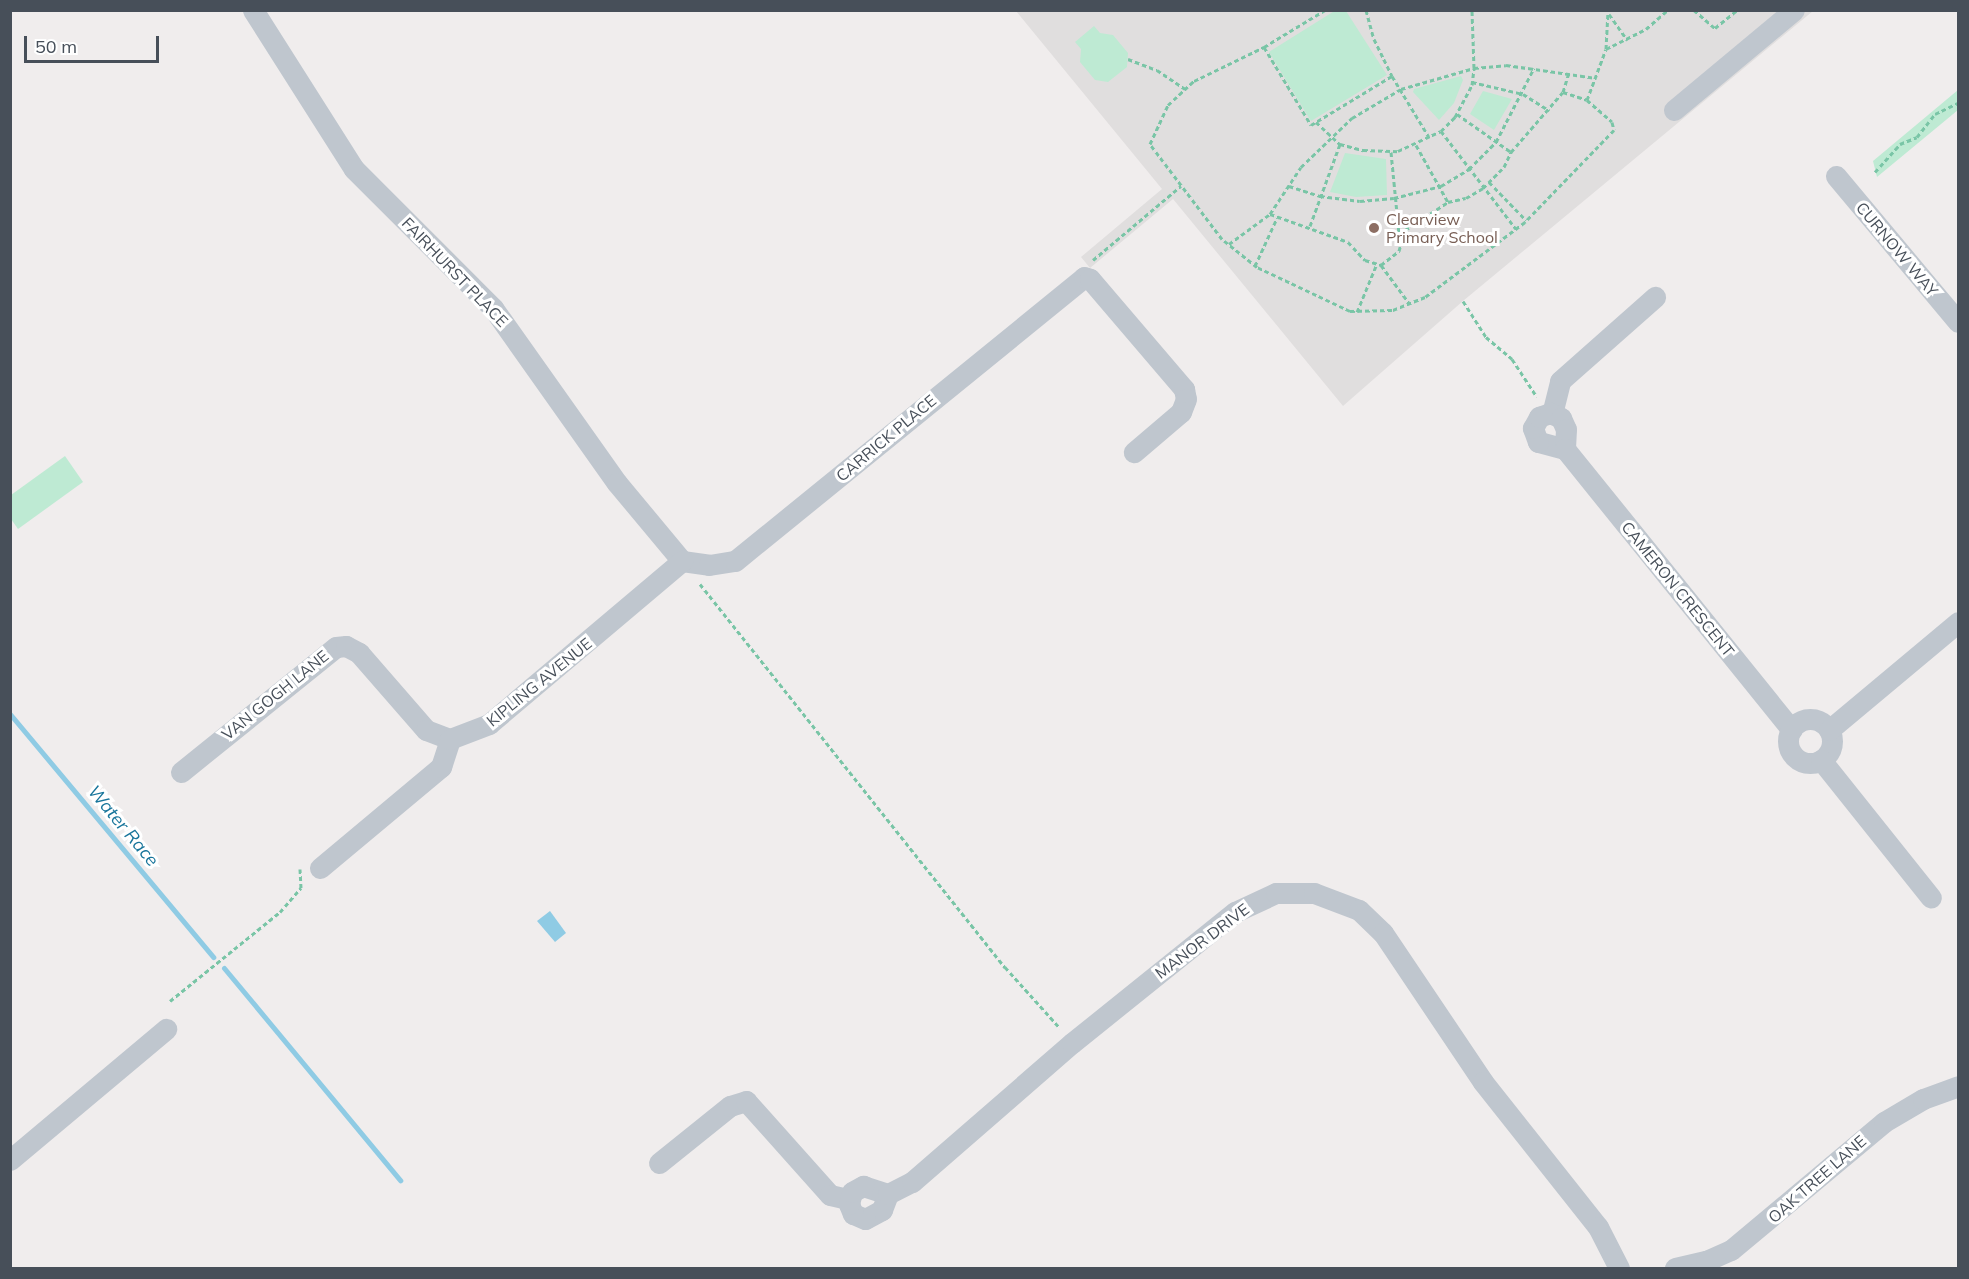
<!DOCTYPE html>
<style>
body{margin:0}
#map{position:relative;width:1969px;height:1279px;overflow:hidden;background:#f0eded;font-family:Mulish,sans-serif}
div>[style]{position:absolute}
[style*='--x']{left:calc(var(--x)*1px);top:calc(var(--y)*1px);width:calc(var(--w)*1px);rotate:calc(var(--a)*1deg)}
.education>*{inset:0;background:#e0dede}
.green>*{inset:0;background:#beead3}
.water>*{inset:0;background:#8fcbe4}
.stream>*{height:5px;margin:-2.5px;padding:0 2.5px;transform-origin:2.5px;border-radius:2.5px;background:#8fcbe4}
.path>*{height:3px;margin-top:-1.5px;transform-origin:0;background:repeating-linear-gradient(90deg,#79c5a6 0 4.5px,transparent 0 7.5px)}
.minor>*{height:21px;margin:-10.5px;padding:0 10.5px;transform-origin:10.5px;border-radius:10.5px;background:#bfc6ce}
.minor>.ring{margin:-10.5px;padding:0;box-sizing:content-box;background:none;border:21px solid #bfc6ce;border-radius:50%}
.dots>*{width:16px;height:16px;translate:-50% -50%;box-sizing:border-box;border:3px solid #fff;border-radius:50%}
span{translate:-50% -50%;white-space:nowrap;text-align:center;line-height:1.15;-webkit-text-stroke:6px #fff;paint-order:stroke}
.education-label{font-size:16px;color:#785e54}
.left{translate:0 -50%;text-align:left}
.street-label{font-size:16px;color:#474f59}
.water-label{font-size:18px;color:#18759b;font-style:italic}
.frame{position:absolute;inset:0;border:12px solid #474f59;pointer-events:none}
.scale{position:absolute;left:24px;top:36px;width:135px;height:27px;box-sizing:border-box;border:3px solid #474f59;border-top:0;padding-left:8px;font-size:18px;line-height:21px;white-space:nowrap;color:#474f59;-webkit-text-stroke:4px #fff;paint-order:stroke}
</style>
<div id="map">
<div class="education">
<div style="clip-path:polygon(1016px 11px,1813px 11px,1463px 301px,1343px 406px,1173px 199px,1090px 268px,1081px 257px,1162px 189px)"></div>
</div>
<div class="green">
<div style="clip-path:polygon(1336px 10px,1346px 11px,1387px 75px,1311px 121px,1269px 52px)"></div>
<div style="clip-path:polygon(1094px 26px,1100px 33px,1113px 35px,1128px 53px,1127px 67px,1108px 82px,1095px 80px,1080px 62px,1081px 49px,1075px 42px)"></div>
<div style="clip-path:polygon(1461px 76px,1463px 80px,1454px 103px,1439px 120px,1413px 92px,1414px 89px)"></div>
<div style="clip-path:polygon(1958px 90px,1958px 110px,1877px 177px,1873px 161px)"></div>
<div style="clip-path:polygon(1483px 91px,1512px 99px,1494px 130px,1470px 114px)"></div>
<div style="clip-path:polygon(1345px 153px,1386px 159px,1387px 195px,1356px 197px,1330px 192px)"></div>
<div style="clip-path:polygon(65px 456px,83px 482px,18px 529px,11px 519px,11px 495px)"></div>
</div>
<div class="water">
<div style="clip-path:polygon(550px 911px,566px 933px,555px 942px,537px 921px)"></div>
</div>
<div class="stream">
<div style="--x:10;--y:714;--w:317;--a:50.1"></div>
<div style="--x:224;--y:968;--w:276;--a:50.3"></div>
</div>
<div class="path">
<div style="--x:1366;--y:10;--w:30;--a:75"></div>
<div style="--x:1374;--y:39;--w:41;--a:64.1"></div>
<div style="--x:1392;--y:76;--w:71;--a:58.8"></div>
<div style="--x:1694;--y:10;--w:28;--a:41"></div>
<div style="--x:1715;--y:28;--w:28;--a:-39"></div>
<div style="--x:1609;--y:14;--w:32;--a:55"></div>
<div style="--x:1264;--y:47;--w:91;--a:58.9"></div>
<div style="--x:1311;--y:125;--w:95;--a:-31.2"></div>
<div style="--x:1606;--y:49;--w:45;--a:-26.6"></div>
<div style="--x:1646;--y:29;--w:29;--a:-41"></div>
<div style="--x:1128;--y:59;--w:31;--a:21"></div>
<div style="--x:1157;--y:70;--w:34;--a:34"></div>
<div style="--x:1472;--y:82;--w:52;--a:13.2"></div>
<div style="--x:1523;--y:94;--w:31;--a:32"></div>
<div style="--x:1563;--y:92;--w:21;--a:-73"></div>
<div style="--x:1587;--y:100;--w:54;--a:-69.6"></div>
<div style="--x:1606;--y:49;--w:39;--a:-87"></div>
<div style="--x:1457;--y:114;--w:66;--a:35.1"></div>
<div style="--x:1316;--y:122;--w:33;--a:43"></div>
<div style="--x:1340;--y:144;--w:24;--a:15"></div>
<div style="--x:1363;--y:150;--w:35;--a:2"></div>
<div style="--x:1398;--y:151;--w:47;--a:-24.9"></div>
<div style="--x:1441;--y:131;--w:20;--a:-45"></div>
<div style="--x:1455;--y:117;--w:36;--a:-62"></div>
<div style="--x:1472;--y:85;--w:17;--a:-83"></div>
<div style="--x:1474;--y:68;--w:32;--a:-5"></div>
<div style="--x:1506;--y:65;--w:91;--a:8.2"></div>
<div style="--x:1441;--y:131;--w:123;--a:52.6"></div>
<div style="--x:1416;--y:145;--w:65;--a:60.7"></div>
<div style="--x:1391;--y:152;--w:82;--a:84.4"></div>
<div style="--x:1875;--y:172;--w:38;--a:-48"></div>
<div style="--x:1900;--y:144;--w:18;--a:-22"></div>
<div style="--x:1917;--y:137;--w:29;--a:-52"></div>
<div style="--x:1935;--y:114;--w:25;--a:-26"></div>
<div style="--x:1489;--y:182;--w:53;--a:45.8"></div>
<div style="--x:1289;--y:186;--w:33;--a:18"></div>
<div style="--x:1320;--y:196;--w:40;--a:7.1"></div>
<div style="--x:1360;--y:201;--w:34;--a:-5"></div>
<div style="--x:1394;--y:198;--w:49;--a:-14.3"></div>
<div style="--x:1441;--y:186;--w:33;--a:-31"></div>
<div style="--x:1469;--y:169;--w:38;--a:-45"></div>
<div style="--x:1496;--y:142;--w:83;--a:-62.8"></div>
<div style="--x:1270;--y:214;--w:83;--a:19.7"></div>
<div style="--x:1348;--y:242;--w:25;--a:47"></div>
<div style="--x:1365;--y:260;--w:17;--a:17"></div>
<div style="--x:1381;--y:265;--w:23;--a:-38"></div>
<div style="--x:1399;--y:251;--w:11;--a:-75"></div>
<div style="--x:1402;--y:240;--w:7;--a:-117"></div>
<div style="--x:1399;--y:234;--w:59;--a:-33.1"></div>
<div style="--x:1448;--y:202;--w:18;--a:-13"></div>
<div style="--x:1466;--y:198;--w:20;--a:-30"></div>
<div style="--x:1483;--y:188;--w:30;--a:-45"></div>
<div style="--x:1504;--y:167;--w:17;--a:-65"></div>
<div style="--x:1511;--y:152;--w:79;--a:-49.1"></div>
<div style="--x:1563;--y:92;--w:25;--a:18"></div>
<div style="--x:1587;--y:100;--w:33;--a:41"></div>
<div style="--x:1612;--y:122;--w:8;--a:76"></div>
<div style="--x:1614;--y:130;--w:128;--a:134.1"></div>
<div style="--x:1525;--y:222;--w:125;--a:143.1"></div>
<div style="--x:1425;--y:297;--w:35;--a:158"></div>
<div style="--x:1392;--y:310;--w:42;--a:178.6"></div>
<div style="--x:1350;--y:311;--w:103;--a:-154.7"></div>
<div style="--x:1257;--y:267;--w:45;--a:-141.3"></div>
<div style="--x:1222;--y:239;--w:119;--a:-127.2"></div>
<div style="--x:1150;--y:144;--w:43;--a:-65.2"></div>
<div style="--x:1168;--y:105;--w:35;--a:-43"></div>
<div style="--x:1194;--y:81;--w:78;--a:-25.9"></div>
<div style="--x:1264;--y:47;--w:71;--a:-31.2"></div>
<div style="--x:1310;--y:226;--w:87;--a:-69.9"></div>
<div style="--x:1229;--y:244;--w:51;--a:-36.2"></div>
<div style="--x:1270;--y:214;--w:56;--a:-56.6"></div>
<div style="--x:1301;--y:167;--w:71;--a:-43.9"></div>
<div style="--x:1352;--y:118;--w:57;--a:-30.6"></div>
<div style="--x:1401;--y:89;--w:76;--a:-16"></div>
<div style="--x:1474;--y:68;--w:58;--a:-92"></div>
<div style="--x:1093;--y:260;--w:115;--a:-40.1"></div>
<div style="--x:1381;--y:265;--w:47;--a:53.6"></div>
<div style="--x:1255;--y:266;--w:53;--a:-65.4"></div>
<div style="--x:1463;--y:301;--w:43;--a:57.4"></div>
<div style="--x:1486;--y:337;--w:34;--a:40"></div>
<div style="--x:1512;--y:359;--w:45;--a:56.7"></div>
<div style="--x:1357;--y:312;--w:50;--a:-67.6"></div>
<div style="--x:700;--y:584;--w:490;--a:51.5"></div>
<div style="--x:1005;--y:967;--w:82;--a:48"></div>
<div style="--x:170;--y:1001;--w:141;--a:-39"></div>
<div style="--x:280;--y:912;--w:32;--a:-49"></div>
<div style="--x:301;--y:888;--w:19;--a:-93"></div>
</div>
<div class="minor">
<div style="--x:253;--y:10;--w:188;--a:57.6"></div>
<div style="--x:354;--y:169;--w:197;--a:45"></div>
<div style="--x:493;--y:308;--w:214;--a:54.7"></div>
<div style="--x:617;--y:483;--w:102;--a:50.2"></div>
<div style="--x:1674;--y:110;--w:156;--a:-39.8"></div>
<div style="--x:1836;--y:176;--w:190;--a:50.1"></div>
<div style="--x:1552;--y:414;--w:34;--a:-76"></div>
<div style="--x:1560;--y:381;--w:127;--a:-41.5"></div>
<div style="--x:1565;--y:449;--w:28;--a:-165"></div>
<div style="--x:1538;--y:442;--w:15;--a:-110"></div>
<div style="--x:1533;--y:428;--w:13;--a:-61"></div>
<div style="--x:1539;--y:417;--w:12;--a:-20"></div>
<div style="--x:1550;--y:413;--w:12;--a:24"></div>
<div style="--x:1561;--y:418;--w:12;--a:66"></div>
<div style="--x:1566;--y:429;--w:20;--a:93"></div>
<div style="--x:1565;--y:449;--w:361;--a:51.1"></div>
<div style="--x:682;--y:561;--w:27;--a:8"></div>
<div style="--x:709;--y:565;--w:26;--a:-9"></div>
<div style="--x:735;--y:561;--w:450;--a:-39.1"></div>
<div style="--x:1084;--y:277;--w:6;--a:18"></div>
<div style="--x:1090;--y:279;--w:145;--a:49.5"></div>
<div style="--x:1184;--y:389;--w:10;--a:79"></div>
<div style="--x:1186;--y:399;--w:14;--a:111"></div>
<div style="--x:1181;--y:412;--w:62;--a:139.6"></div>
<div class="ring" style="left:1788px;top:719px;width:23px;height:23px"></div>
<div style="--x:1829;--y:730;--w:168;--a:-39.9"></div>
<div style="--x:1821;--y:760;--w:176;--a:51.4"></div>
<div style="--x:181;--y:772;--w:199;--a:-38.9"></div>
<div style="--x:336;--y:647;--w:10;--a:-6"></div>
<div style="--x:346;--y:646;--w:15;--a:28"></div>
<div style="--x:359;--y:653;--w:102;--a:49"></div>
<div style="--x:426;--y:730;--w:26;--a:21"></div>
<div style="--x:320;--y:868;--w:158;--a:-39.9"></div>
<div style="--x:441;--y:767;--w:29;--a:-72"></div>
<div style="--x:450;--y:739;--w:42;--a:-21"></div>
<div style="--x:489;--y:724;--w:253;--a:-40.2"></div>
<div style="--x:10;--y:1160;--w:204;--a:-40"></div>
<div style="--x:659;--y:1163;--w:91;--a:-38.8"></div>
<div style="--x:730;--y:1106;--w:17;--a:-17"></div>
<div style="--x:746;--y:1101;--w:126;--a:48.2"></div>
<div style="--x:830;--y:1195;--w:18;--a:13"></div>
<div style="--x:863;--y:1186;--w:26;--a:18"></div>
<div style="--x:888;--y:1194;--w:17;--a:111"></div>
<div style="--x:882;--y:1210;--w:19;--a:152"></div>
<div style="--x:865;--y:1219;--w:13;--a:-157"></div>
<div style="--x:853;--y:1214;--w:11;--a:-112"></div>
<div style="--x:849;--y:1204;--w:12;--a:-76"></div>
<div style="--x:852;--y:1192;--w:13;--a:-29"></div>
<div style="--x:888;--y:1194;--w:27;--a:-27"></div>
<div style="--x:912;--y:1182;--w:212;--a:-41"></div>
<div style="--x:1072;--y:1043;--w:209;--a:-38.8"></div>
<div style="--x:1235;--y:912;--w:45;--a:-24.9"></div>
<div style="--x:1276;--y:893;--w:38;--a:0"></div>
<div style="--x:1314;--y:893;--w:48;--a:20.7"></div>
<div style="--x:1359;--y:910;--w:33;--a:44"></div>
<div style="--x:1383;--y:933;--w:179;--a:56.1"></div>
<div style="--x:1483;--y:1082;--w:185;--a:51.6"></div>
<div style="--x:1598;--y:1227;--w:46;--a:62.9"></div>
<div style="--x:1675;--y:1268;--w:32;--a:-13"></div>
<div style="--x:1706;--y:1261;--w:27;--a:-24"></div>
<div style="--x:1731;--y:1250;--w:199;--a:-39.9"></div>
<div style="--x:1884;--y:1122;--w:45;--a:-30.5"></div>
<div style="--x:1923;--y:1099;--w:37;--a:-20"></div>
</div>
<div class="dots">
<div style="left:1374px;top:228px;background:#8d6e63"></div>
</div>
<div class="education-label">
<span class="left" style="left:1386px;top:228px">Clearview<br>Primary School</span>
</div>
<div class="street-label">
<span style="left:1897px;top:249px;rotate:50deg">CURNOW WAY</span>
<span style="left:455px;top:272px;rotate:46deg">FAIRHURST PLACE</span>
<span style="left:886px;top:438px;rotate:-40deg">CARRICK PLACE</span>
<span style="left:1678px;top:589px;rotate:51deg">CAMERON CRESCENT</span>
<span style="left:539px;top:682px;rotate:-39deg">KIPLING AVENUE</span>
<span style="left:275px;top:695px;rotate:-39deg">VAN GOGH LANE</span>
<span style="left:1202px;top:941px;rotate:-37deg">MANOR DRIVE</span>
<span style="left:1817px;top:1179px;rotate:-41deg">OAK TREE LANE</span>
</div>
<div class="water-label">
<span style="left:123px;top:826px;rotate:50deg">Water Race</span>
</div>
<div class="frame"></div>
<div class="scale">50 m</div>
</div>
